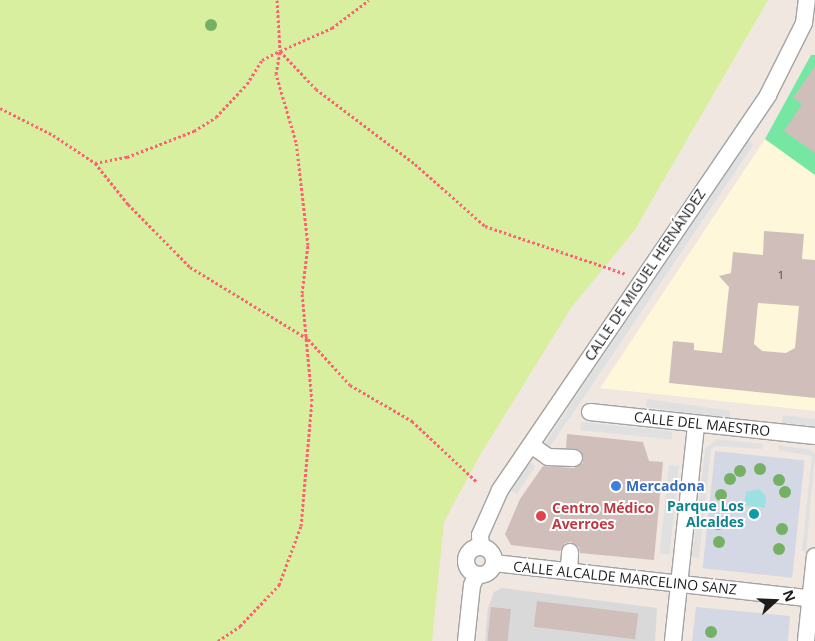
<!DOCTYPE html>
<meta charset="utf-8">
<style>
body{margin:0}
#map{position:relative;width:815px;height:641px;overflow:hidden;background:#efe7e0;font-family:"Open Sans",sans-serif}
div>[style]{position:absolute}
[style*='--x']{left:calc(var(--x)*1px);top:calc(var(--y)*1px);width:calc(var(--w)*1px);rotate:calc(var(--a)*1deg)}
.residential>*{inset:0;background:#dad9d9}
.education>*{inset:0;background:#fff7d9}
.grass>*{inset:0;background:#d8efa0}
.pitch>*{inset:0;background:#75e7a2}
.parking>*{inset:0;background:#e0e0e0;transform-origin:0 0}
.plaza>*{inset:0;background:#d4d8e4;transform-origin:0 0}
.water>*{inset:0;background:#9be1e1}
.building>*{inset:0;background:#cfbeb9;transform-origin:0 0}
.path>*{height:3px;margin-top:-1.5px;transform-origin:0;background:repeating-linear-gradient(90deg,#ff6173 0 2.5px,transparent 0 5px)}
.roads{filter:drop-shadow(1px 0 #a3a3a3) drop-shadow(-1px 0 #a3a3a3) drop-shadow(0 1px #a3a3a3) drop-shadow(0 -1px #a3a3a3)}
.minor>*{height:16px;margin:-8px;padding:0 8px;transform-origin:8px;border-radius:8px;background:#fff}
.minor>.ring{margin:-8px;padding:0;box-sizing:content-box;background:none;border:16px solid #fff;border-radius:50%}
.trees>*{width:12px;height:12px;margin:-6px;border-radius:50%;background:#75b165}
.dots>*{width:14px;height:14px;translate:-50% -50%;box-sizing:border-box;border:2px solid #fff;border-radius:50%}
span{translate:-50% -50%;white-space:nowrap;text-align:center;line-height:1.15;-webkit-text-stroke:4px #fff;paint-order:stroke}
.number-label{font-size:11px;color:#494443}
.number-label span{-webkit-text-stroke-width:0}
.street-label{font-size:14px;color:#1c1c1c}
.shop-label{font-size:14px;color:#366cbe;font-weight:700}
.left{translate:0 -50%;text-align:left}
.culture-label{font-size:14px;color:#0d838f;font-weight:700}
.right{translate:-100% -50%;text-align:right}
.health-label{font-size:14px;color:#be3a42;font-weight:700}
.north{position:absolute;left:750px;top:576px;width:50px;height:50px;-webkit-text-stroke:4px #fff;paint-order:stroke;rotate:70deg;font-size:14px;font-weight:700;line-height:20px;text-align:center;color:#1c1c1c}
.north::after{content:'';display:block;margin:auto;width:18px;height:22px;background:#1c1c1c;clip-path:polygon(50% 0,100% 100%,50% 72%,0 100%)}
</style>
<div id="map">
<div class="residential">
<div style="clip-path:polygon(502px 588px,657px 608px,655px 641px,485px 641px,488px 608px,494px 592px)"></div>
</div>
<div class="education">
<div style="clip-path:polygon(765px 139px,815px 175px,815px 411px,600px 388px)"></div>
</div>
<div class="grass">
<div style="clip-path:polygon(0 0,768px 0,634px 231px,571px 308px,480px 455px,444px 522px,432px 641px,0 641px)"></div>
</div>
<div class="pitch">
<div style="clip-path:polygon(811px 55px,815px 55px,815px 175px,765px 139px)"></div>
</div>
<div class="parking">
<div style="clip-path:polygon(748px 140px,753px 145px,584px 397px,548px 449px,543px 446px)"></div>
<div style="left:647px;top:399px;width:84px;height:8px;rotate:8deg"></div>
<div style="clip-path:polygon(783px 415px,815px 419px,815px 426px,782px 423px)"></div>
<div style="left:581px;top:422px;width:92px;height:8px;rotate:6deg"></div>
<div style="clip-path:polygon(717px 439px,763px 444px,762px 449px,715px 446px,711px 449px,699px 558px,692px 557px,705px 449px)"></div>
<div style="clip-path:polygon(779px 445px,810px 450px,815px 454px,806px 553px,802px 551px,812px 456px,778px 450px)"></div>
<div style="left:530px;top:462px;width:7px;height:34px;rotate:34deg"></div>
<div style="left:669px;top:465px;width:10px;height:89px;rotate:6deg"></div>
</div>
<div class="plaza">
<div style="left:715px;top:451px;width:90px;height:118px;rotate:6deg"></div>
<div style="clip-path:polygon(696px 607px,790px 616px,788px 641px,692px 641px)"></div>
</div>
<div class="water">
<div style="clip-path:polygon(759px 489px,766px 496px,765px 508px,744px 505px,746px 492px)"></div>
</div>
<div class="building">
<div style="clip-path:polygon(815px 66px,815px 153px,784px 131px,802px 104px,793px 98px)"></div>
<div style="clip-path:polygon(evenodd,764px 231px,804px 234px,802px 259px,815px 260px,815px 398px,669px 383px,673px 341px,694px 343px,694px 350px,722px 353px,729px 287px,719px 276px,731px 273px,733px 252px,763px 255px,764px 231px,758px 303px,799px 306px,795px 348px,786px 353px,762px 351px,754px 344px,758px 303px)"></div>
<div style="clip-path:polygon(567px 434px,643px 442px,649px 461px,663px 462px,654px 560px,580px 553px,579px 547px,571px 542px,565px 543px,560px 551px,511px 545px,505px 534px,520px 499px,543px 466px,574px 468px,583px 463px,580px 450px,566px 448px)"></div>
<div style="left:537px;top:601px;width:102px;height:26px;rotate:7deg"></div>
<div style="left:491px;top:607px;width:20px;height:34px;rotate:6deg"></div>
</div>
<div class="path">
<div style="--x:277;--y:0;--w:51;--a:86.6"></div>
<div style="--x:280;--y:51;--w:52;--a:46.5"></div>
<div style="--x:316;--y:89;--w:124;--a:37.1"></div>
<div style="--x:415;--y:164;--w:94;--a:41.5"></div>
<div style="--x:485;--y:226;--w:149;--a:18.8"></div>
<div style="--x:0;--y:108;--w:59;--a:27"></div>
<div style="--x:53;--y:135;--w:50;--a:33.7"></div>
<div style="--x:95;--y:163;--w:33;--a:-11"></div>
<div style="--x:127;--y:157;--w:72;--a:-21.2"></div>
<div style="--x:194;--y:131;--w:26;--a:-32"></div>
<div style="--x:216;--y:117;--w:45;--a:-46.8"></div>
<div style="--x:247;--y:84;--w:28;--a:-58"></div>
<div style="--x:262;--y:60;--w:20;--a:-27"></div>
<div style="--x:95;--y:163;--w:53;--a:51.2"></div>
<div style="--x:128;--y:204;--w:88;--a:45.5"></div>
<div style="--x:190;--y:267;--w:138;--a:31.4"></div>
<div style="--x:308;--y:339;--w:62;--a:47.6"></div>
<div style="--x:350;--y:385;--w:72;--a:30.1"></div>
<div style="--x:412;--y:421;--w:89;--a:43.2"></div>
<div style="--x:218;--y:641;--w:27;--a:-34"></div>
<div style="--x:240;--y:626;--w:57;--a:-46.4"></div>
<div style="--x:279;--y:585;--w:63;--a:-69.6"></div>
<div style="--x:301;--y:526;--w:125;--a:-85"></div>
<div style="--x:312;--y:401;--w:108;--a:-95.3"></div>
<div style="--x:302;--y:293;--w:48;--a:-82.9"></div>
<div style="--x:308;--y:245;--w:104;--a:-96.6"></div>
<div style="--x:296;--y:142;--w:71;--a:-106.4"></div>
<div style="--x:276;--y:74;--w:23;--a:-80"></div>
<div style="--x:280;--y:51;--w:57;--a:-23.9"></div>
<div style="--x:332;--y:28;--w:46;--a:-37.1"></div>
</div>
<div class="roads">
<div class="minor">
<div style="--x:590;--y:412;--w:226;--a:6.1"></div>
<div style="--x:531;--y:445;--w:21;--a:35"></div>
<div style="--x:548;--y:457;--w:26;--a:2"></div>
<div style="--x:481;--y:547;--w:12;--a:-95"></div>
<div style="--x:480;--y:535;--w:49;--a:-66"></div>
<div style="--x:500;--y:490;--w:477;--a:-55.8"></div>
<div style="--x:768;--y:95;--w:80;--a:-63.4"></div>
<div style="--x:804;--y:23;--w:23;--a:-83"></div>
<div class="ring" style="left:466px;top:547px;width:12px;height:12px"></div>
<div style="--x:494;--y:563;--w:323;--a:6.4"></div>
<div style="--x:569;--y:572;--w:20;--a:-87"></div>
<div style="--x:466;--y:641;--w:56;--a:-83.9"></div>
<div style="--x:472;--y:585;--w:11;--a:-63"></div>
<div style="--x:673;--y:641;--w:218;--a:-83.9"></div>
<div style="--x:806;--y:641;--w:85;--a:-84"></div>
</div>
</div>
<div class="trees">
<div style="left:211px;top:25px"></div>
<div style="left:760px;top:469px"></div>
<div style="left:740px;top:471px"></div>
<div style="left:730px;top:479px"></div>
<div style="left:779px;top:480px"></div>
<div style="left:785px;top:492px"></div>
<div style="left:721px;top:495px"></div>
<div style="left:718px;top:524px"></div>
<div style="left:782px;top:529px"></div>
<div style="left:719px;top:542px"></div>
<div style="left:779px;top:549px"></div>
<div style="left:711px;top:632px"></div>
</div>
<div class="dots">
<div style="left:616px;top:486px;background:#3f7fe0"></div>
<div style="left:754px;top:514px;background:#0f9aa8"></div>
<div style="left:541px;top:516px;background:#e0444e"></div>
</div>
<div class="number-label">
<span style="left:781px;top:275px">1</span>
</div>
<div class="street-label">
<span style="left:645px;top:275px;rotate:-56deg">CALLE DE MIGUEL HERNÁNDEZ</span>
<span style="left:702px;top:424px;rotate:6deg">CALLE DEL MAESTRO</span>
<span style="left:625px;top:578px;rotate:6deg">CALLE ALCALDE MARCELINO SANZ</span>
</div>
<div class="shop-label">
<span class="left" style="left:626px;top:486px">Mercadona</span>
</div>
<div class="culture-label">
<span class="right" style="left:744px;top:514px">Parque Los<br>Alcaldes</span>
</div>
<div class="health-label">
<span class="left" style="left:552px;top:516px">Centro Médico<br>Averroes</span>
</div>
<div class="north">N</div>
</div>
